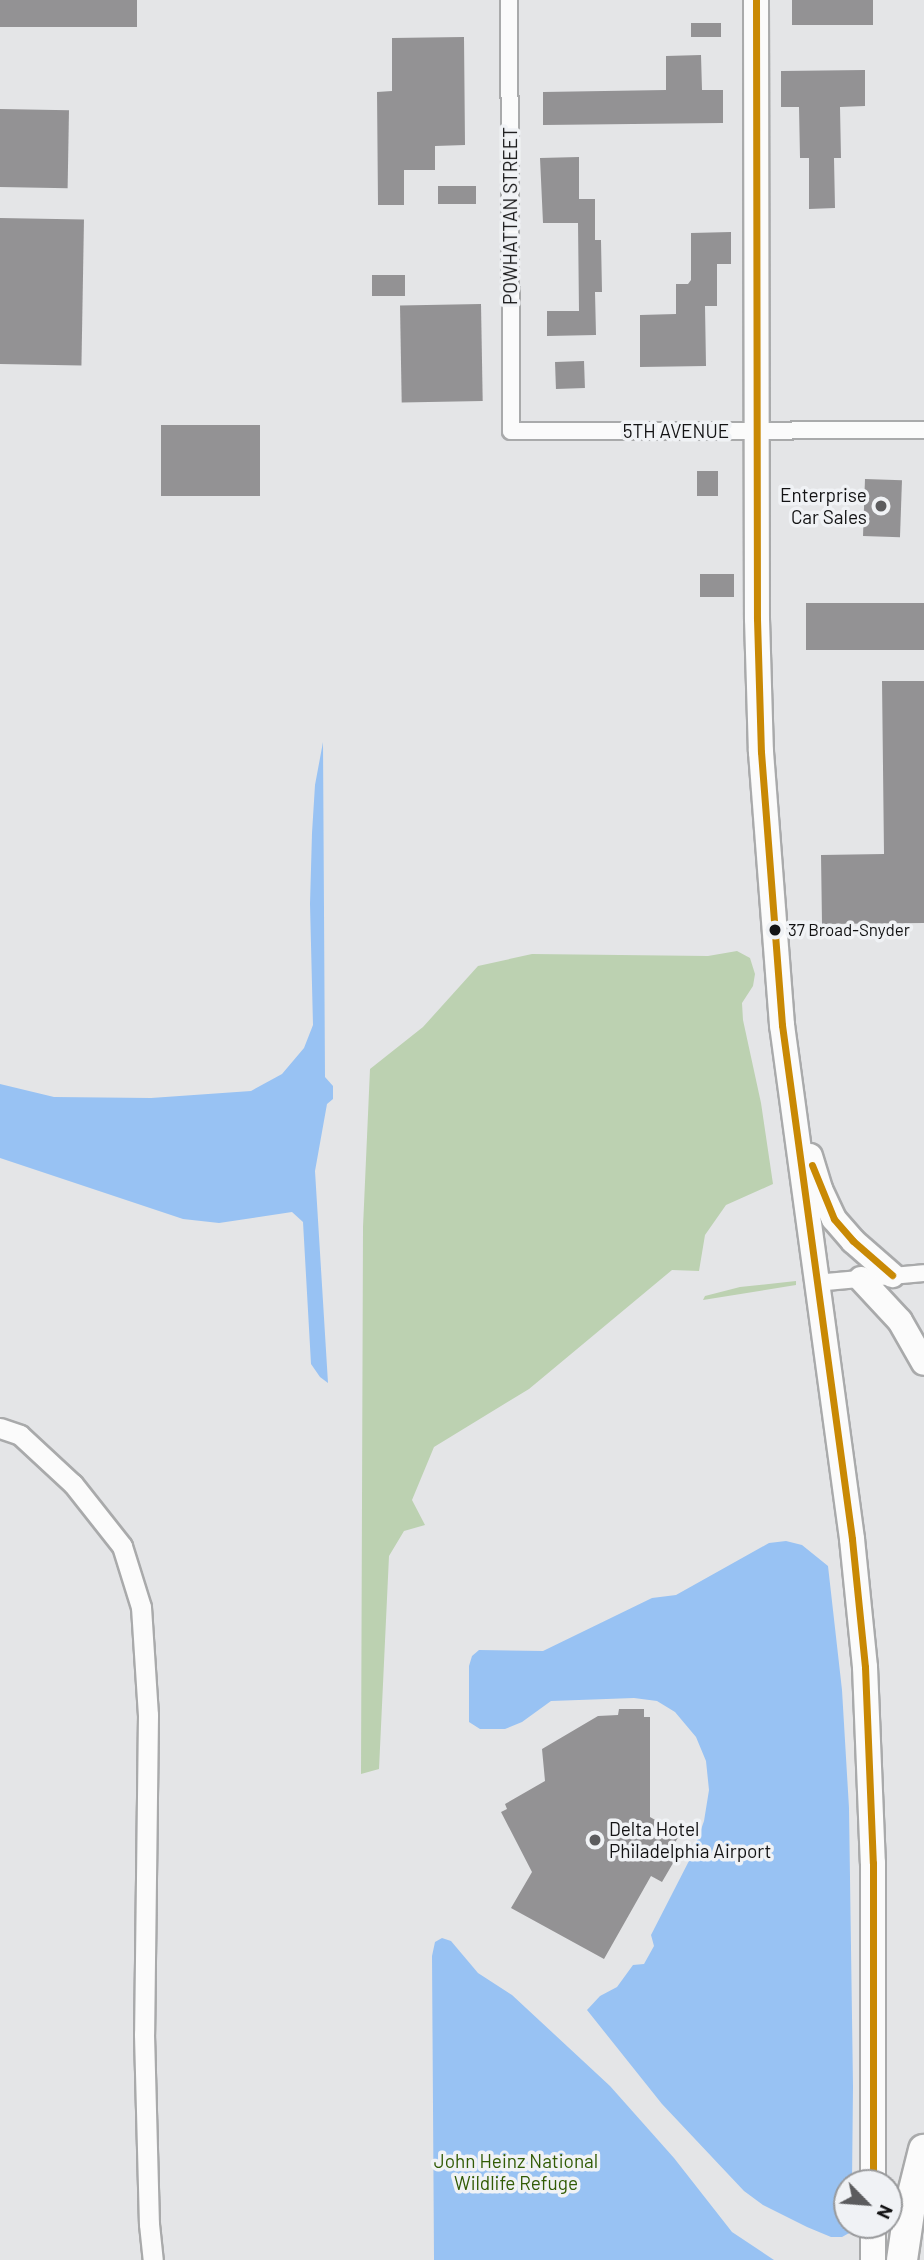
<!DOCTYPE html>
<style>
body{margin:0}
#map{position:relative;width:924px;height:2260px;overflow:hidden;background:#e4e5e7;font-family:Barlow,sans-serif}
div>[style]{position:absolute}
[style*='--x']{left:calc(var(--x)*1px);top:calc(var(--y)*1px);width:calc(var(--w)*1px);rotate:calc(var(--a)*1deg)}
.green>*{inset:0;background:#bcd1b1}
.water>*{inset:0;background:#98c2f3}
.building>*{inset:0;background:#939294;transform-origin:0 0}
.roads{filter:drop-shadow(2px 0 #a9aaab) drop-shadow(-2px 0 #a9aaab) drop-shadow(0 2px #a9aaab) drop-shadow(0 -2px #a9aaab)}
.minor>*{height:16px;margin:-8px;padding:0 8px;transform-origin:8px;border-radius:8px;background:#fbfbfb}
.tertiary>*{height:19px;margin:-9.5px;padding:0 9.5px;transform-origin:9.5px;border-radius:9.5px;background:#fbfbfb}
.primary>*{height:24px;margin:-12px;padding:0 12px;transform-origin:12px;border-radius:12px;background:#fbfbfb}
.motorway>*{height:30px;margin:-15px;padding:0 15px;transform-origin:15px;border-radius:15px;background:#fbfbfb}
.bus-1>*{height:7px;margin:-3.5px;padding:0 3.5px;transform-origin:3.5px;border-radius:3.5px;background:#c98904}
.dots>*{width:19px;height:19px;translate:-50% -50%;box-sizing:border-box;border:4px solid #f0f2f5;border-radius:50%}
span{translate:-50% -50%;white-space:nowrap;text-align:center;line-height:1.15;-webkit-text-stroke:7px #f0f2f5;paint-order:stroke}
.bus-label{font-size:17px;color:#131314}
.left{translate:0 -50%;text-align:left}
.street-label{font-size:19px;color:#131314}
.poi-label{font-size:19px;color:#131314}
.right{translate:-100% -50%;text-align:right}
.park-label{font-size:19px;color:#315b05}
.north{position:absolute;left:833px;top:2169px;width:70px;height:70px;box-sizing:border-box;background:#f0f2f5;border:2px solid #98999b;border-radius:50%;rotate:115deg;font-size:19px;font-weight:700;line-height:28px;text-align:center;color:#131314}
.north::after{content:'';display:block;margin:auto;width:24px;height:32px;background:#5c5c5e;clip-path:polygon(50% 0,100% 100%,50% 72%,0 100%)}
</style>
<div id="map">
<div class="green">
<div style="clip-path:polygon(737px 951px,750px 958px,755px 974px,753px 986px,742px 1003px,743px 1020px,761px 1103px,773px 1184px,726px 1205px,705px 1235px,699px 1271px,672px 1270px,529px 1389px,434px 1447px,412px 1500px,425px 1525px,404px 1531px,389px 1556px,379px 1769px,361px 1774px,363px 1227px,370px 1069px,423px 1027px,478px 966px,532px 954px,708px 956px)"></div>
<div style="clip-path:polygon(796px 1281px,796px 1285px,703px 1300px,705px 1296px,740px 1287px)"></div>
</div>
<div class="water">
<div style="clip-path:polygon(323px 742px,325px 1077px,333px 1086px,333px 1099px,327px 1104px,315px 1171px,328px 1383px,320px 1377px,311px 1364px,303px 1222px,292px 1212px,219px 1223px,183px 1219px,0 1158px,0 1084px,54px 1097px,151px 1098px,251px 1091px,282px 1074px,304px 1048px,313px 1025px,310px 904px,312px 833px,315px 785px)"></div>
<div style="clip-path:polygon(786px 1541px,802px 1545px,828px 1566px,842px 1690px,849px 1808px,853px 2086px,852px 2183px,847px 2183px,847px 2225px,851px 2225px,851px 2232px,842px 2237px,831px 2237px,807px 2227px,763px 2205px,744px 2191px,662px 2104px,587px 2010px,600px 1996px,617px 1987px,633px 1965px,644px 1964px,654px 1946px,651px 1935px,692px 1855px,704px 1821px,709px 1790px,706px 1761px,696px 1737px,675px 1712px,657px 1701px,634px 1698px,551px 1701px,522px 1722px,505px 1729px,480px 1729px,469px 1722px,469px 1666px,472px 1656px,479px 1650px,543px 1651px,652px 1598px,676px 1595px,769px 1543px)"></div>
<div style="clip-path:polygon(442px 1938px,451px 1941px,478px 1973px,512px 1995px,610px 2086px,674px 2158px,732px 2232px,774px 2260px,434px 2260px,432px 1956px,435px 1942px)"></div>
</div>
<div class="building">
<div style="left:0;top:0;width:137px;height:27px"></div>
<div style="left:792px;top:0;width:81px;height:25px"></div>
<div style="left:691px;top:23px;width:30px;height:14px"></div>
<div style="clip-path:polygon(464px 37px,465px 145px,435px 146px,435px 170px,404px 170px,404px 205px,378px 205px,377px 92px,392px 91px,392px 38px)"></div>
<div style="clip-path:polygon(701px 55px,702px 90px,723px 90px,723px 123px,543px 125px,543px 92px,666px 90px,666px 56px)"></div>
<div style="clip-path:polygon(865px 70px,865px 106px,840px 107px,841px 158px,834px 158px,835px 208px,809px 209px,809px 158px,800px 158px,799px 107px,781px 107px,781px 71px)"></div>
<div style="left:0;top:109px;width:69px;height:78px;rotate:1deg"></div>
<div style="clip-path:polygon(579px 157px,579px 199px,595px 199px,595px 240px,601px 240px,602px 292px,595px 292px,596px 335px,547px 336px,547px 311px,579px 311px,578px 223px,543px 223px,540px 158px)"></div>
<div style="left:476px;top:186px;width:18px;height:38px;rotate:90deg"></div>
<div style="left:0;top:218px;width:84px;height:146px;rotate:1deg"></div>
<div style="clip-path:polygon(731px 232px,731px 264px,717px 264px,717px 306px,705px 306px,706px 366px,640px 367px,640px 315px,676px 314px,676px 284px,688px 284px,691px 280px,691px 233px)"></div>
<div style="left:372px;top:275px;width:33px;height:21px"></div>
<div style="left:481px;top:304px;width:97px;height:81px;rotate:89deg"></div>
<div style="left:584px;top:361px;width:27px;height:29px;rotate:88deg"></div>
<div style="left:161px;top:425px;width:99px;height:71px"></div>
<div style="left:697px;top:471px;width:21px;height:25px"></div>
<div style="left:865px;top:479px;width:37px;height:57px;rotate:2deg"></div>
<div style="left:700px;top:574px;width:34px;height:23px"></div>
<div style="left:806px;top:603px;width:118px;height:47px"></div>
<div style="clip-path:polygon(882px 681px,924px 681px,924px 923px,822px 924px,821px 855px,884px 854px)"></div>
<div style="clip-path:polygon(619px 1709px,644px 1709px,644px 1717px,650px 1717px,650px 1817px,680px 1834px,669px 1853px,676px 1858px,662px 1882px,651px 1876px,604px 1959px,511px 1908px,532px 1872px,501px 1812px,507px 1809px,505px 1804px,545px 1781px,542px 1749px,598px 1716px,618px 1715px)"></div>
</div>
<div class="roads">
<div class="minor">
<div style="--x:509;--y:0;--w:431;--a:89.7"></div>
<div style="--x:511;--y:431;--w:413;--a:-0.1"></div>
<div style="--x:815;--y:1283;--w:109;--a:-5.2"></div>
</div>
<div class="tertiary">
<div style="--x:0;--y:1428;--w:21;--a:19"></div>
<div style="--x:20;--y:1435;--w:72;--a:42.8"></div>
<div style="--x:73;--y:1484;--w:79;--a:51.7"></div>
<div style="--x:122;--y:1546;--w:64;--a:72.7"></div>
<div style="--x:141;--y:1607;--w:108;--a:86.3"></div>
<div style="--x:148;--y:1715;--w:319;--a:90.7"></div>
<div style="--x:144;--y:2034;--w:190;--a:88.5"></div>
<div style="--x:149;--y:2224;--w:36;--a:84"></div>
</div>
<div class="primary">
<div style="--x:756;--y:0;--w:619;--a:89.91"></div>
<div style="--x:757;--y:619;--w:133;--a:88.3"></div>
<div style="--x:761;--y:752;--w:274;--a:85.6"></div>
<div style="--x:782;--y:1025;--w:519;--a:82.24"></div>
<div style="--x:852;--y:1539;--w:129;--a:84.2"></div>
<div style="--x:865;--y:1667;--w:196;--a:87.7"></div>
<div style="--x:873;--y:1863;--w:320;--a:90"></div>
<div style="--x:810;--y:1156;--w:34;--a:73"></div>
<div style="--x:820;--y:1189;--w:33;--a:65"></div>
<div style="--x:834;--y:1219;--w:29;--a:49"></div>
<div style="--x:853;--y:1241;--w:52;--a:41.1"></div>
<div style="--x:861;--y:1279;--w:57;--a:47.1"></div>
<div style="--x:900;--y:1321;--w:48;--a:60.3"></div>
<div style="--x:873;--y:2260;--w:35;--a:-90"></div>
</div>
<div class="motorway">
<div style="--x:902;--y:2260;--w:55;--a:-81.6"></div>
<div style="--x:910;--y:2206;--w:58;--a:-76"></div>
</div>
</div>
<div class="bus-1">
<div style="--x:756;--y:0;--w:619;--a:89.91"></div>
<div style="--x:757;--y:619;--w:133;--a:88.3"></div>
<div style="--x:761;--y:752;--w:274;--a:85.6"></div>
<div style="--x:782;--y:1025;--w:519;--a:82.24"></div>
<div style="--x:852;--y:1539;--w:129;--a:84.2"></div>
<div style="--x:865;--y:1667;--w:196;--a:87.7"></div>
<div style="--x:873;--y:1863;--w:320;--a:90"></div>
<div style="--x:812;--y:1165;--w:58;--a:67.8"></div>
<div style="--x:834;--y:1219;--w:29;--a:49"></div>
<div style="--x:853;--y:1241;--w:52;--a:41.1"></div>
</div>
<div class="dots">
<div style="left:881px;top:506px;background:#5c5c5e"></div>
<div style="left:775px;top:930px;background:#131314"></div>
<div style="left:595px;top:1840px;background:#5c5c5e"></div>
</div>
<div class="bus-label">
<span class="left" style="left:788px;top:930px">37 Broad-Snyder</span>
</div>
<div class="street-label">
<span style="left:510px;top:216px;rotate:-90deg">POWHATTAN STREET</span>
<span style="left:676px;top:431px">5TH AVENUE</span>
</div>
<div class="poi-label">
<span class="right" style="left:867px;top:506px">Enterprise<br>Car Sales</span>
<span class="left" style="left:609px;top:1840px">Delta Hotel<br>Philadelphia Airport</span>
</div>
<div class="park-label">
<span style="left:516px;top:2172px">John Heinz National<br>Wildlife Refuge</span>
</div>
<div class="north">N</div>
</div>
